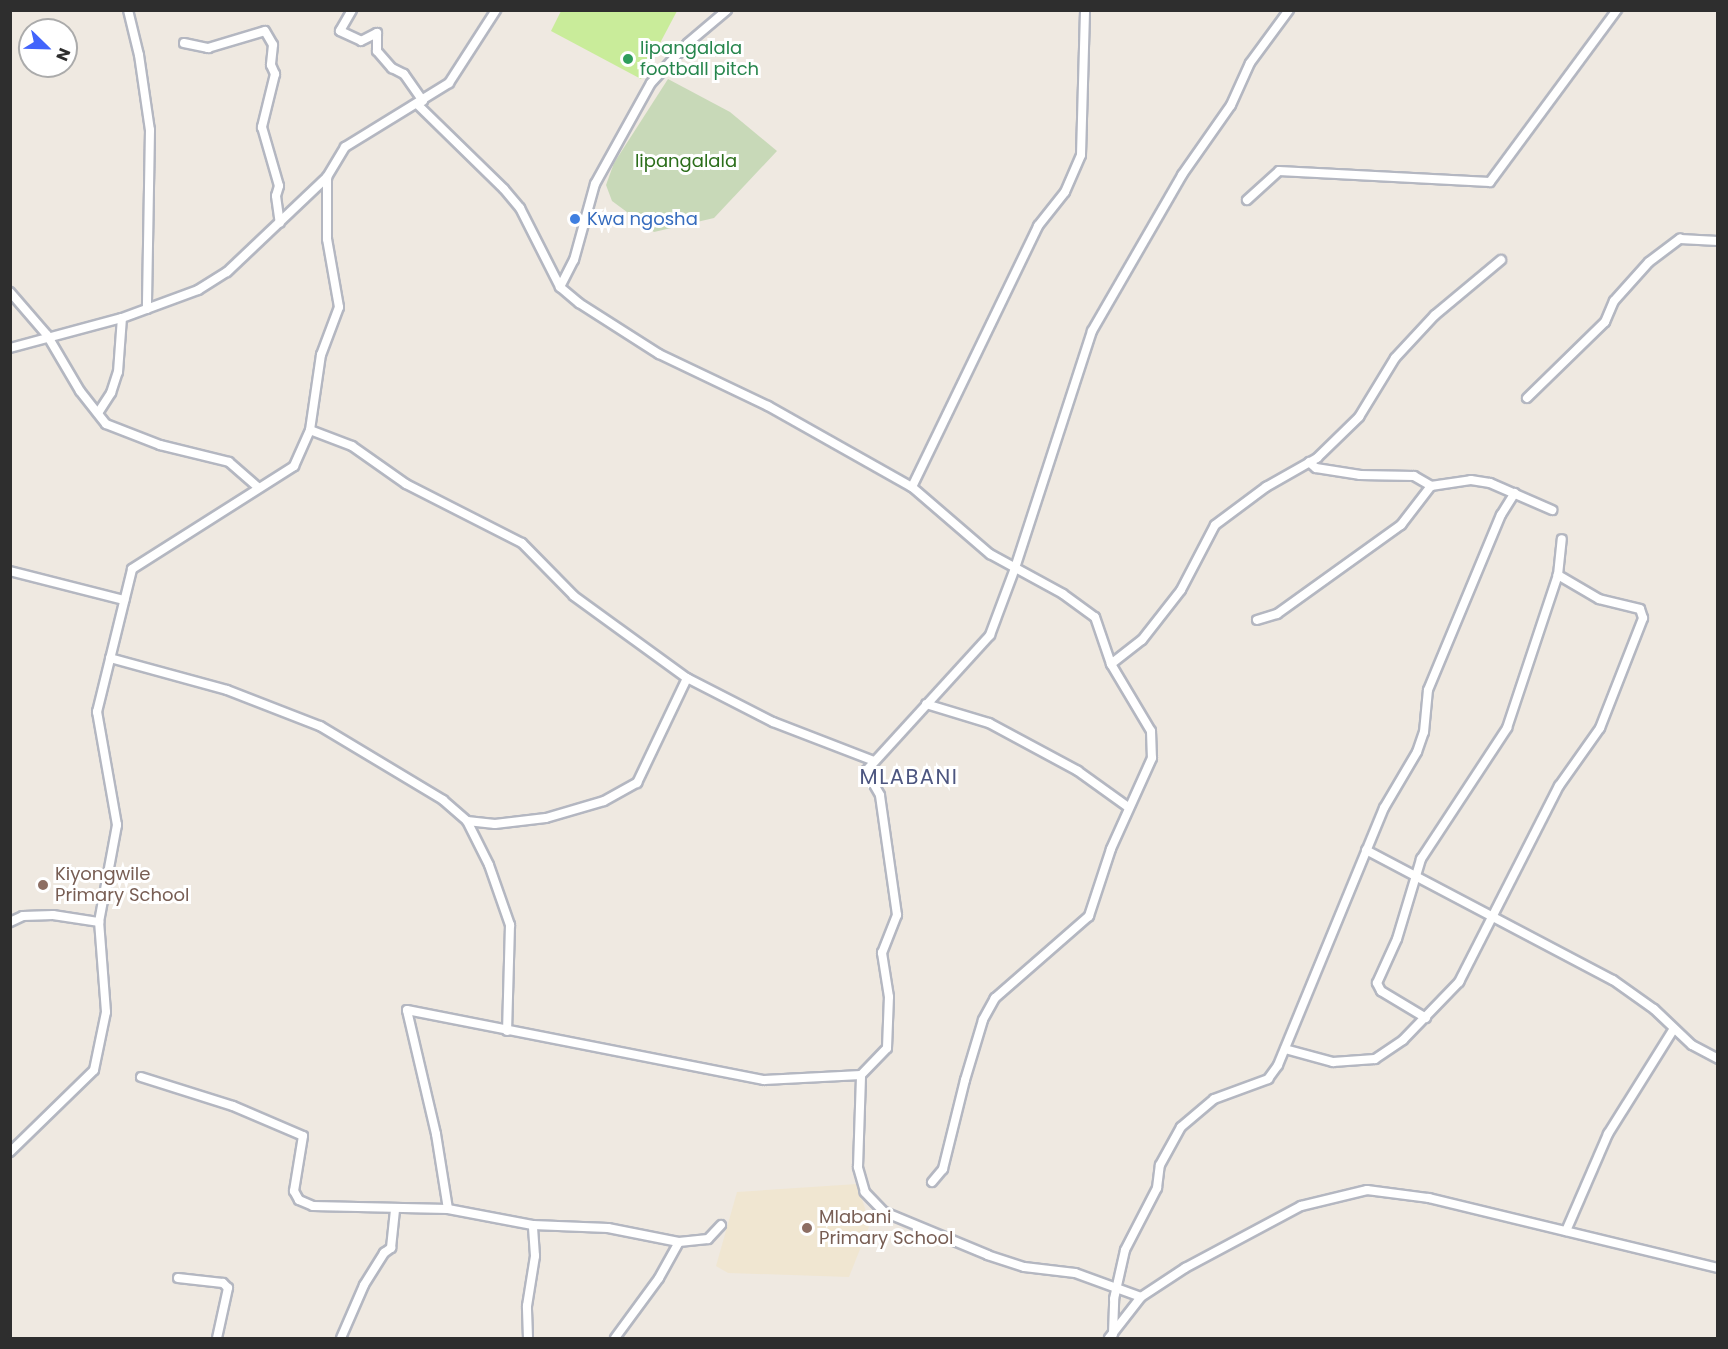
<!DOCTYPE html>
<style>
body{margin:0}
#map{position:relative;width:1728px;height:1349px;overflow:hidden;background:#efe9e1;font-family:Poppins,sans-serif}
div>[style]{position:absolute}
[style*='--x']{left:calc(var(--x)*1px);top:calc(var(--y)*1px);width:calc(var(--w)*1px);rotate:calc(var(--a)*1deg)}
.education>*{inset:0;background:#f0e6d1}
.cemetery>*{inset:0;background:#c8d9b8}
.pitch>*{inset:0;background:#c9ec9a}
.roads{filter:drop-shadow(2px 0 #b4b7c1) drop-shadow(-2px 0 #b4b7c1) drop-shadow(0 2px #b4b7c1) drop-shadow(0 -2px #b4b7c1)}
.minor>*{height:8px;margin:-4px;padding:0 4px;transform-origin:4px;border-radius:4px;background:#fff}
.dots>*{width:16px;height:16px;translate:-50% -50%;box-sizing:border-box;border:3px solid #fff;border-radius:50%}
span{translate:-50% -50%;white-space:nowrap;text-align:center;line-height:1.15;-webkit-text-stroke:6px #fff;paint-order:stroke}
.leisure-label{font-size:18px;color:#27864d}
.left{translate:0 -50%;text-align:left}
.park-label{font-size:18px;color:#2c6e1b}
.shop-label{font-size:18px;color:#366cbe}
.education-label{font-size:18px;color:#785e54}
.quarter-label{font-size:21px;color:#4d5680;letter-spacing:1.5px}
.frame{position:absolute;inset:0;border:12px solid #2e2e2e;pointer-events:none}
.north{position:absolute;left:18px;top:18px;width:60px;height:60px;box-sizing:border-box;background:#fff;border:2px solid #ababab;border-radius:50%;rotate:113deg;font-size:16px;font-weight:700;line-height:24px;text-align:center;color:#2e2e2e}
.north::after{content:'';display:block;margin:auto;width:21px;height:27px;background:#4264fb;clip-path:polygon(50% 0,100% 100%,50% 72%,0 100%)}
</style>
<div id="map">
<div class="education">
<div style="clip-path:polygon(857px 1184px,870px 1224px,849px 1277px,728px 1273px,716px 1266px,737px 1192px)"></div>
</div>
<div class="cemetery">
<div style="clip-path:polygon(668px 79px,730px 112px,777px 151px,714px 218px,654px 232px,612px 201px,606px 185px,614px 163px)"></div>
</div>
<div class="pitch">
<div style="clip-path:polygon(561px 11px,675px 10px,677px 11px,641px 79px,551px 31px)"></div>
</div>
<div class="roads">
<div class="minor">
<div style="--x:128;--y:10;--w:46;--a:76.3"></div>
<div style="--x:139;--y:55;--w:76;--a:81.7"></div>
<div style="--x:150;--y:130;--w:179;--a:91"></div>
<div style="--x:352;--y:10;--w:24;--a:120"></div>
<div style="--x:340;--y:31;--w:23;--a:25"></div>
<div style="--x:361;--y:41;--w:18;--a:-27"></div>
<div style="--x:377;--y:33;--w:18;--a:90"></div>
<div style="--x:377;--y:51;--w:23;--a:49"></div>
<div style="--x:392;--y:68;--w:13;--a:27"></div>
<div style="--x:404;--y:74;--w:33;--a:55"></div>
<div style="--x:184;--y:43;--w:25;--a:12"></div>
<div style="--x:208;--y:48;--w:59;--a:-16.6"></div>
<div style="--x:265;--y:31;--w:16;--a:60"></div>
<div style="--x:273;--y:45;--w:20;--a:96"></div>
<div style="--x:271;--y:65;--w:10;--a:66"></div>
<div style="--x:275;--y:74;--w:55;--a:103.8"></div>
<div style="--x:262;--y:127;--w:61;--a:73.9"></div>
<div style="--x:279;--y:186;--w:10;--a:107"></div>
<div style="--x:276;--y:196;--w:27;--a:82"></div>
<div style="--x:418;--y:105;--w:120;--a:44.3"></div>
<div style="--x:504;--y:189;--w:25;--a:50"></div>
<div style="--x:520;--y:208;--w:89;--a:63.1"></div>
<div style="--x:560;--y:287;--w:25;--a:40"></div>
<div style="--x:579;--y:303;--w:95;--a:32.5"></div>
<div style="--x:659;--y:354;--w:121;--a:25.5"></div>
<div style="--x:768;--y:406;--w:165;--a:29.4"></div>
<div style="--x:912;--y:487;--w:103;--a:40.7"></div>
<div style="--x:990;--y:554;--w:83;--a:28.7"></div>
<div style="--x:1063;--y:594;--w:39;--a:36"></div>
<div style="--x:1095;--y:617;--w:50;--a:71.2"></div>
<div style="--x:1111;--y:664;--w:78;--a:59.2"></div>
<div style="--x:1151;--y:731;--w:27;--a:88"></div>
<div style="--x:1152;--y:758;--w:100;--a:114.3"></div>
<div style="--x:1111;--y:849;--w:71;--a:108.2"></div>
<div style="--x:1089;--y:916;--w:125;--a:138.9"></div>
<div style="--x:995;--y:998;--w:25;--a:119"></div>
<div style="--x:983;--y:1020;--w:63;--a:106.7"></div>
<div style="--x:965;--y:1080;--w:92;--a:103.9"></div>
<div style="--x:943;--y:1169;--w:17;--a:130"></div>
<div style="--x:1247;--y:200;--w:43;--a:-42.2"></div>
<div style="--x:1279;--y:171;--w:211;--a:3"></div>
<div style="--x:1490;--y:182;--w:214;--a:-53.6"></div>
<div style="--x:560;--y:287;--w:30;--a:-63"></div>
<div style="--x:574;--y:260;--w:79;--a:-74.6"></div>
<div style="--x:595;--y:184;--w:115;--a:-61"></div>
<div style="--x:651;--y:83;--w:54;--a:-47.2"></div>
<div style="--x:688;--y:43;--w:51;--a:-40.2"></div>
<div style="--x:10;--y:292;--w:57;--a:49.3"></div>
<div style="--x:47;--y:335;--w:65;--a:59.5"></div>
<div style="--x:80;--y:391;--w:42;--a:51.8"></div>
<div style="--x:106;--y:424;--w:58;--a:21.3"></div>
<div style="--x:160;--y:445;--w:71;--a:13.8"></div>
<div style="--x:229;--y:462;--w:38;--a:41"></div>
<div style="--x:10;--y:348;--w:116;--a:-15"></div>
<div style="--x:122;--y:318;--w:81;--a:-20.2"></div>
<div style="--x:198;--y:290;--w:34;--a:-32"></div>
<div style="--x:227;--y:272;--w:138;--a:-43.5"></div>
<div style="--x:1527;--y:398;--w:109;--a:-44.3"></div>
<div style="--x:1605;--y:322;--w:23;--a:-67"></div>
<div style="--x:1614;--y:301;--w:52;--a:-48.1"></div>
<div style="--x:1649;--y:262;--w:39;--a:-37"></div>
<div style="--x:1680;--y:239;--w:38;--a:3"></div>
<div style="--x:98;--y:413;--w:24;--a:-57"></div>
<div style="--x:111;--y:393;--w:22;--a:-72"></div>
<div style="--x:118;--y:372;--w:54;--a:-85.8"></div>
<div style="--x:310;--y:430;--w:45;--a:20.9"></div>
<div style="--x:352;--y:446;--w:66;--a:35.1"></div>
<div style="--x:406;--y:484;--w:130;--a:27"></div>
<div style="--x:522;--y:543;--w:74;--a:45.5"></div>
<div style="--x:574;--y:596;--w:140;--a:36"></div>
<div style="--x:687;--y:678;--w:97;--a:27.1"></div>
<div style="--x:773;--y:722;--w:108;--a:21.1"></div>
<div style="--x:1309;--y:462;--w:9;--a:41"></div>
<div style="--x:1316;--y:468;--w:45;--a:9"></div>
<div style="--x:1360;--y:475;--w:54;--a:1.1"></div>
<div style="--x:1414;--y:476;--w:20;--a:30"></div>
<div style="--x:912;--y:487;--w:290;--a:-64.2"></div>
<div style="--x:1038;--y:226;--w:43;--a:-51.5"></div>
<div style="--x:1065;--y:192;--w:40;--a:-66.6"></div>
<div style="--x:1081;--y:155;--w:145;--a:-88.4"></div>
<div style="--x:10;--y:571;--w:118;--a:14.3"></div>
<div style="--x:1257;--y:620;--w:21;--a:-17"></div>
<div style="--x:1277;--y:614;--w:153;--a:-35.7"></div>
<div style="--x:1401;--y:525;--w:49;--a:-52.4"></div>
<div style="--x:1431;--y:486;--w:40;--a:-8.5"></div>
<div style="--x:1471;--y:480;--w:19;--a:9"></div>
<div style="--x:1490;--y:483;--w:68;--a:23.5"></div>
<div style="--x:110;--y:658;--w:121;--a:15.3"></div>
<div style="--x:227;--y:690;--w:100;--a:21.2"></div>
<div style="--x:320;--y:726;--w:144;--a:31"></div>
<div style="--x:443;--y:800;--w:32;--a:41"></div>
<div style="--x:467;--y:821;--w:28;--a:6"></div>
<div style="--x:495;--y:824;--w:51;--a:-6.7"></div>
<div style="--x:546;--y:818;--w:60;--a:-16.3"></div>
<div style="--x:604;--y:801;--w:38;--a:-29"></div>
<div style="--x:637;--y:783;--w:116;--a:-64.5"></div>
<div style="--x:1111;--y:664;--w:39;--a:-38"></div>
<div style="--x:1142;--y:640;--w:63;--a:-52"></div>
<div style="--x:1181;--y:590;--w:73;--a:-62.4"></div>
<div style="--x:1215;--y:525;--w:64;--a:-36.7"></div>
<div style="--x:1266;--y:487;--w:59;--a:-29.6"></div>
<div style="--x:1317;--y:458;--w:59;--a:-44.3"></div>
<div style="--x:1359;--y:417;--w:69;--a:-58.6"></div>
<div style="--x:1395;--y:358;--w:59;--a:-47.1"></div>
<div style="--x:1435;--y:315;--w:86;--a:-39.8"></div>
<div style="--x:926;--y:704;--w:66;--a:16.8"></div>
<div style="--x:989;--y:723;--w:101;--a:28.3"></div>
<div style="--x:1078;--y:771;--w:62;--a:35.8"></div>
<div style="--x:467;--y:821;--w:49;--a:63.4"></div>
<div style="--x:489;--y:865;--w:64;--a:70.7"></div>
<div style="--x:510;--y:925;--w:106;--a:91.6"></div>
<div style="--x:1366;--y:850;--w:279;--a:27.8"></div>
<div style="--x:1613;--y:980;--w:50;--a:35.3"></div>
<div style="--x:1654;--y:1009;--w:52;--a:43.5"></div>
<div style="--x:1692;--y:1045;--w:30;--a:28"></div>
<div style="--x:10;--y:922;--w:14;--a:-25"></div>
<div style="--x:23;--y:916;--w:30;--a:-2"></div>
<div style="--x:53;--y:915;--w:47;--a:8.7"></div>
<div style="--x:1426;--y:1018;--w:52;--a:-149"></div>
<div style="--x:1381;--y:991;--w:9;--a:-117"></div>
<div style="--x:1377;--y:983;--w:48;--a:-65.6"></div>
<div style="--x:1397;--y:939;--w:84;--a:-73.3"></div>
<div style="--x:1421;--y:859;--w:157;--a:-56.7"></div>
<div style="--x:1507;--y:728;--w:161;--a:-71.6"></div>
<div style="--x:1558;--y:575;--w:36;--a:-84"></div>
<div style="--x:1285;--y:1049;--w:50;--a:15.2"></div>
<div style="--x:1333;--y:1062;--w:42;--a:-4.1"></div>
<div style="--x:1375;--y:1059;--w:34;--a:-34"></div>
<div style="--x:1403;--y:1040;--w:81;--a:-46"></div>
<div style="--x:1459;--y:982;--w:220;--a:-63"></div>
<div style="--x:1559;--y:786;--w:71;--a:-54.7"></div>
<div style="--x:1600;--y:728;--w:118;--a:-68.6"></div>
<div style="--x:1643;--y:618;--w:9;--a:-108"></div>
<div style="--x:1640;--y:609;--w:42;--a:-166.3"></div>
<div style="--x:1599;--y:599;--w:48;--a:-149.7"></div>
<div style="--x:141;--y:1077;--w:96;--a:17.5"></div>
<div style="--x:233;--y:1106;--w:76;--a:23.2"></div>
<div style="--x:303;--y:1136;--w:56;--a:99.3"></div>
<div style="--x:294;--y:1191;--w:10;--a:61"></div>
<div style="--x:299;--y:1200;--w:15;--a:23"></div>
<div style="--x:313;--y:1206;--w:135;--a:1.3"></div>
<div style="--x:448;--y:1209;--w:86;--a:10.7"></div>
<div style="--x:533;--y:1225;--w:75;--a:2.3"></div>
<div style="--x:608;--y:1228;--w:72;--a:11.2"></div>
<div style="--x:679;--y:1242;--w:29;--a:-6"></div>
<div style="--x:708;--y:1239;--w:19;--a:-47"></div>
<div style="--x:10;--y:1152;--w:117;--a:-44.3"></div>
<div style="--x:94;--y:1070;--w:59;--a:-78.3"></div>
<div style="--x:106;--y:1012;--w:90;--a:-94.4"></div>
<div style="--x:99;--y:922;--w:99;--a:-79.5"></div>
<div style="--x:117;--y:825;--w:115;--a:-100"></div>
<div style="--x:97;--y:712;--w:147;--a:-76.2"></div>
<div style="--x:132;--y:569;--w:192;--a:-32.4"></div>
<div style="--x:294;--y:466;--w:39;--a:-66"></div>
<div style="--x:310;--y:430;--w:76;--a:-81.7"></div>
<div style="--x:321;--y:355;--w:51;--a:-69.4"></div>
<div style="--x:339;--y:307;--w:69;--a:-100"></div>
<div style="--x:327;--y:239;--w:62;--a:-90"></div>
<div style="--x:327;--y:177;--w:35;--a:-59"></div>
<div style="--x:345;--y:147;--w:122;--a:-31.6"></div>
<div style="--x:449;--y:83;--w:87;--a:-57.2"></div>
<div style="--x:448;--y:1209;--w:76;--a:-99.1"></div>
<div style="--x:436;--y:1134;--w:127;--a:-103.2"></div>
<div style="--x:407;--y:1010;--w:364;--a:11.1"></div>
<div style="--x:764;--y:1080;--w:97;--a:-3"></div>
<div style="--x:1566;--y:1231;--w:106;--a:-66.6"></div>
<div style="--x:1608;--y:1134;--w:123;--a:-58"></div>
<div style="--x:178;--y:1278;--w:45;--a:6.3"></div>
<div style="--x:223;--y:1283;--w:7;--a:45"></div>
<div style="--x:228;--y:1288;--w:51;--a:102.4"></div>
<div style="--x:1141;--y:1297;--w:70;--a:-160"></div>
<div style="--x:1075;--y:1273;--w:51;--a:-173.3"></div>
<div style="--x:1024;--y:1267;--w:38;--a:-162"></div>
<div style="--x:988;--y:1255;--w:113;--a:-157.5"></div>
<div style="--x:884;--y:1212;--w:28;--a:-134"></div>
<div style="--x:865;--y:1192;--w:26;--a:-106"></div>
<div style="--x:858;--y:1167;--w:92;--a:-88.1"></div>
<div style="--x:861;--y:1075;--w:37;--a:-46"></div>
<div style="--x:887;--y:1048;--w:51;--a:-87.8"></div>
<div style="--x:889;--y:997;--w:45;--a:-99"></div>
<div style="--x:882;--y:953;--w:41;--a:-68.5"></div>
<div style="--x:897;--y:915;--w:121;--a:-98.1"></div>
<div style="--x:880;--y:795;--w:28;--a:-120"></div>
<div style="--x:866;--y:771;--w:184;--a:-47.6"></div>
<div style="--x:990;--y:635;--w:72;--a:-69.5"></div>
<div style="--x:1015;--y:568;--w:249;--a:-72"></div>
<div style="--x:1092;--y:331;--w:180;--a:-60"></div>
<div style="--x:1182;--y:175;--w:85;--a:-55"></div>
<div style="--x:1231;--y:105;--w:46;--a:-65.7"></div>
<div style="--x:1250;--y:63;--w:66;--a:-53.7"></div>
<div style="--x:1113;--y:1334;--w:35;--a:-88"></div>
<div style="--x:1114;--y:1299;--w:50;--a:-77.3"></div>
<div style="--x:1125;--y:1250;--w:70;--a:-62.7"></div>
<div style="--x:1157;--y:1188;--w:23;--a:-83"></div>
<div style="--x:1160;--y:1165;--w:43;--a:-61.1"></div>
<div style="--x:1181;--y:1127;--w:43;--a:-40.3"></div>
<div style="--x:1214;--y:1099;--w:58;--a:-20.3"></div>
<div style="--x:1268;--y:1079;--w:17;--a:-54"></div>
<div style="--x:1278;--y:1065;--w:278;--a:-67.6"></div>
<div style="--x:1384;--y:808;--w:65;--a:-59.5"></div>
<div style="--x:1417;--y:752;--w:21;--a:-71"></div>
<div style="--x:1424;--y:732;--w:42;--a:-84.6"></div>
<div style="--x:1428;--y:690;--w:190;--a:-67.4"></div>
<div style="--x:1501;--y:515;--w:26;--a:-58"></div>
<div style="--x:341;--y:1338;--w:58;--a:-66.5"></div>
<div style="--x:364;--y:1285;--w:38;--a:-58"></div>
<div style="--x:384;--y:1253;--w:9;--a:-36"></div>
<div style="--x:391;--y:1248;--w:38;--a:-84"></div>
<div style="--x:528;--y:1338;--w:32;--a:-92"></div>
<div style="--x:527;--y:1306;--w:51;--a:-80.9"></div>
<div style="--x:535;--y:1256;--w:31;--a:-94"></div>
<div style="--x:615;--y:1338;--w:74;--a:-53.7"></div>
<div style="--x:659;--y:1278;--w:41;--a:-60.9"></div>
<div style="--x:1109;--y:1338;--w:52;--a:-52"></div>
<div style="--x:1141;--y:1297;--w:53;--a:-33.4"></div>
<div style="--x:1185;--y:1268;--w:132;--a:-28.1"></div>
<div style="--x:1301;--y:1206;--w:68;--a:-13.6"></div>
<div style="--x:1367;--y:1190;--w:63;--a:7.4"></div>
<div style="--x:1429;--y:1198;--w:297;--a:13.6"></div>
</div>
</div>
<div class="dots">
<div style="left:628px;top:59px;background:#2e9e5b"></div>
<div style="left:575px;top:219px;background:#3f7fe0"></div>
<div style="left:43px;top:885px;background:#8d6e63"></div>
<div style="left:807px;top:1228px;background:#8d6e63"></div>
</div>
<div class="leisure-label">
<span class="left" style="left:640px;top:59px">lipangalala<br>football pitch</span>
</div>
<div class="park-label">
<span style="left:686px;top:161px">lipangalala</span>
</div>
<div class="shop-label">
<span class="left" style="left:587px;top:219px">Kwa ngosha</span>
</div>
<div class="education-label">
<span class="left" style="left:55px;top:885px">Kiyongwile<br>Primary School</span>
<span class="left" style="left:819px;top:1228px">Mlabani<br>Primary School</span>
</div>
<div class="quarter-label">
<span style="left:909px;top:777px">MLABANI</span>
</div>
<div class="frame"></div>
<div class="north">N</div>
</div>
